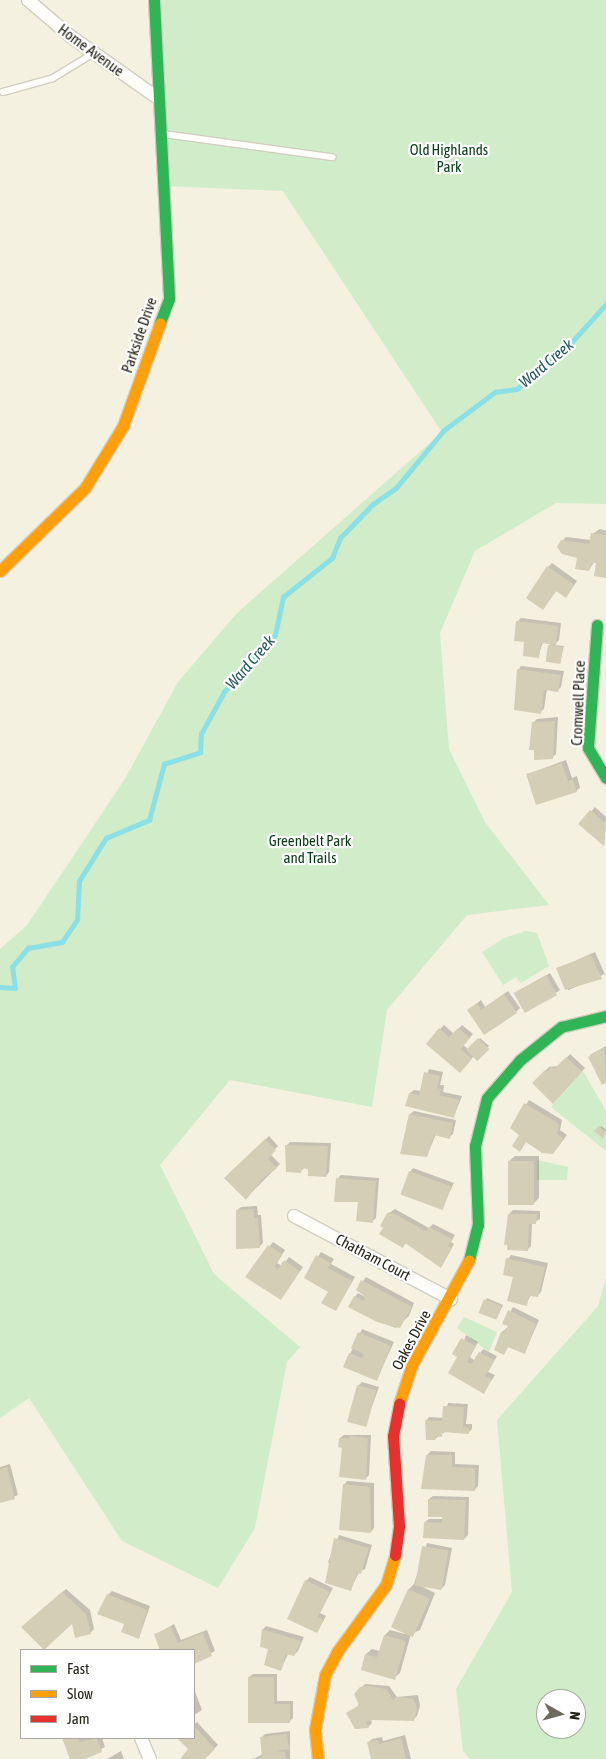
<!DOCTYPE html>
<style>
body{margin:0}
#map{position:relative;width:606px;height:1759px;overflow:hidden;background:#f5f1e0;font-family:"Asap Condensed",sans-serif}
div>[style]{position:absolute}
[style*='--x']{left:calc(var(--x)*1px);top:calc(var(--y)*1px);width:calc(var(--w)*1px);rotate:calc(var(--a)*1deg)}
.green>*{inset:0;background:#d0ecc9}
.shadow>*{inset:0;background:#0003;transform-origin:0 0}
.stream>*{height:4.5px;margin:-2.25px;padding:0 2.25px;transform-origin:2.25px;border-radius:2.25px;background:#8be0e6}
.building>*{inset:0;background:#d4ceb6;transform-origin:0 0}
.roads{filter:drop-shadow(1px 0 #d1cec0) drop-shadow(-1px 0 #d1cec0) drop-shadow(0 1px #d1cec0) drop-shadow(0 -1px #d1cec0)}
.lane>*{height:6px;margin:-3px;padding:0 3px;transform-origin:3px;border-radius:3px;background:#fefdfa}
.street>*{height:12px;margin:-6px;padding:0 6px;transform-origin:6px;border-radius:6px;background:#fefdfa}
.fast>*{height:11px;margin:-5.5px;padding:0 5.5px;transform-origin:5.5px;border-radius:5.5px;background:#30b455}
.slow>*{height:11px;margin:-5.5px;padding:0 5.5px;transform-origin:5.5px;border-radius:5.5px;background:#ff9f0a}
.jam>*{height:11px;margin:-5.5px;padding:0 5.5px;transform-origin:5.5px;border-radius:5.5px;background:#e5322d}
span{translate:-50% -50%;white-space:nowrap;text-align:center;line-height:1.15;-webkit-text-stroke:4.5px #fff;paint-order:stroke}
.street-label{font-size:15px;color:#252217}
.park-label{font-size:15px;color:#073b14}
.water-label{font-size:16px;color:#22565d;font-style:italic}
.legend{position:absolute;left:20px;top:1649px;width:175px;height:90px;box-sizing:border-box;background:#fff;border:1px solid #a8a7a2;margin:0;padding:6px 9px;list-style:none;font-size:15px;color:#252217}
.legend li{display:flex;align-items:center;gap:10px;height:25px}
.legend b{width:25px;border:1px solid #a8a7a2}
.north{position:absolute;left:536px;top:1689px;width:50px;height:50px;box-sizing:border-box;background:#fff;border:1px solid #a8a7a2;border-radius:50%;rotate:97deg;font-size:14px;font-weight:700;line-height:20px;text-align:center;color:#252217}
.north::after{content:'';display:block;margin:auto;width:18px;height:22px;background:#6e6a5d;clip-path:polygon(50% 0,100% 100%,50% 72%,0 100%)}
</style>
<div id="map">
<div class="green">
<div style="clip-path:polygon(153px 0,606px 0,606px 504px,556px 503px,475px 551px,440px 633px,449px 749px,485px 822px,549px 905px,467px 915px,387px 1010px,372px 1107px,230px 1080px,160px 1165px,214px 1274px,300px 1347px,287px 1362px,255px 1528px,218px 1588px,122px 1541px,29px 1398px,0 1418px,0 949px,27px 925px,85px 839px,126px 777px,178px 682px,237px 613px,465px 412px,441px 431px,283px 191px,163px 186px)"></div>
<div style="clip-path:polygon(526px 931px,537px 933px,549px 966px,521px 983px,516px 977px,503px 985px,482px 952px,504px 938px)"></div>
<div style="clip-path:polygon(583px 1071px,606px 1111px,606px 1151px,551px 1107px)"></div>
<div style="clip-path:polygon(537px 1160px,568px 1167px,567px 1180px,537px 1180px)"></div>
<div style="clip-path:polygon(evenodd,606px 1277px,606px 1759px,470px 1759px,463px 1751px,456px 1689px,512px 1592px,497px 1420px,598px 1306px,606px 1277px,546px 1699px,576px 1699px,576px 1729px,546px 1729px,546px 1699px)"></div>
<div style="clip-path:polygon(464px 1317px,497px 1332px,489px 1352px,457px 1328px)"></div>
</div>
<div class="shadow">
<div style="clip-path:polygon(600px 529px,606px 531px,606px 576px,597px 562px,594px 562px,589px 570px,562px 541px,566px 537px,591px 540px,592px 534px)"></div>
<div style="clip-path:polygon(552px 563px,577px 581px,569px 593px,557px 590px,543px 609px,548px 567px)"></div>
<div style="clip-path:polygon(521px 618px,561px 623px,559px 640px,554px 645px,564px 646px,560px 663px,549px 646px,552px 643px,543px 642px,538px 657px,526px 641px,517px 622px)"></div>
<div style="clip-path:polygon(521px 666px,564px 671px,561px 687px,558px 690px,547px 689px,544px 709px,540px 712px,518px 670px)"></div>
<div style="clip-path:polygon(558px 717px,556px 754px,553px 757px,533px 723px,537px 719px)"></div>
<div style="clip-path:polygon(566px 760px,572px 778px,577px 776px,580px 788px,576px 791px,528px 774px)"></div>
<div style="clip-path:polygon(595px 807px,606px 817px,604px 845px,580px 824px)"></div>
<div style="left:595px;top:952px;width:24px;height:40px;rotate:66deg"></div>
<div style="clip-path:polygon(550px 973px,560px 990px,526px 1012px,520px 991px)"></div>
<div style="clip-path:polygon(508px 991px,520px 1008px,516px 1012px,469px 1010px,481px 1000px,485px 1007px)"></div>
<div style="clip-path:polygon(444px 1025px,454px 1034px,462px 1025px,473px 1034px,463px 1045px,469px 1050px,480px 1038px,489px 1046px,478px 1059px,474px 1056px,463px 1068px,427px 1043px)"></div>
<div style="clip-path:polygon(606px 1046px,606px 1082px,602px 1084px,590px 1055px)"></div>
<div style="clip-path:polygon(570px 1054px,585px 1068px,553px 1103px,534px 1083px,549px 1067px,559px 1066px)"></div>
<div style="clip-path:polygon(429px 1069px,443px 1072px,440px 1085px,444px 1085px,443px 1092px,462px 1096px,454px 1116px,410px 1093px,414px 1090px,421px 1091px)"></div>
<div style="clip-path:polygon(529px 1100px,562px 1120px,560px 1130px,567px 1135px,553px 1153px,526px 1141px,511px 1128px)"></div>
<div style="clip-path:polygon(414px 1111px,456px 1120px,453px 1134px,449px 1137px,436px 1134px,427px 1156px,410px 1114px)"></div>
<div style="clip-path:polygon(601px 1126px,606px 1130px,603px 1137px,596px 1131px)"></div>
<div style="clip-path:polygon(269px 1136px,278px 1146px,270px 1154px,280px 1164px,246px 1198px,226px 1178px)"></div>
<div style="clip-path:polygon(290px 1142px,331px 1143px,329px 1172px,326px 1176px,305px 1167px,300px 1172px,286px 1146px)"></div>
<div style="clip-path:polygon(515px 1156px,539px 1156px,539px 1198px,533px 1204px,509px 1161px)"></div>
<div style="clip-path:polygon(413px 1168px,454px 1183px,442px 1208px,410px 1172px)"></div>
<div style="clip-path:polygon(341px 1175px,379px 1178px,376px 1218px,372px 1221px,359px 1200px,337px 1179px)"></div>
<div style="clip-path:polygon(257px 1206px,258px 1215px,261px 1215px,263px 1243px,259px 1247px,237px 1248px,237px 1210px,241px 1207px)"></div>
<div style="clip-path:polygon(395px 1209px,429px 1228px,433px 1224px,455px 1235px,451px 1242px,454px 1244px,441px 1266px,406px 1243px,403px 1246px,388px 1214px)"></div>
<div style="clip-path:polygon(513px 1210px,540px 1211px,540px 1219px,532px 1223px,531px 1246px,527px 1250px,509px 1214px)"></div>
<div style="clip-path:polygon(273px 1242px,285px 1250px,277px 1263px,282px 1266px,289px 1257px,303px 1267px,281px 1299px,247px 1276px)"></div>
<div style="clip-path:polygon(321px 1252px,334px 1259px,331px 1264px,355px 1277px,336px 1310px,330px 1291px,305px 1278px)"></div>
<div style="clip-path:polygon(511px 1255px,548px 1263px,541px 1292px,537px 1296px,531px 1295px,526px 1304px,508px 1259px)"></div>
<div style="clip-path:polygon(366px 1277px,414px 1303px,409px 1316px,396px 1328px,377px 1321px,355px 1297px,358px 1293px,367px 1298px,357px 1290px)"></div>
<div style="clip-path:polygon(487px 1298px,503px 1305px,497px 1318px,480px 1313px)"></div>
<div style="clip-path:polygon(513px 1307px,539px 1320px,525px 1352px,509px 1346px,504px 1353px,502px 1332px,510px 1325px,504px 1323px)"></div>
<div style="clip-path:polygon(362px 1329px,394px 1342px,377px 1379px,350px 1354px)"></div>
<div style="clip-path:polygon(466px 1335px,478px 1342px,470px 1357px,475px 1361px,483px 1349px,497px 1356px,488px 1372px,495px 1375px,484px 1392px,459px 1356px)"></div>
<div style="clip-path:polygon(362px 1382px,379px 1387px,365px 1426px,358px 1386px)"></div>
<div style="clip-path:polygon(448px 1403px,468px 1404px,466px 1424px,472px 1424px,472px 1429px,468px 1433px,446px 1431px,435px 1439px,426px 1421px,429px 1417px,444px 1418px)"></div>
<div style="clip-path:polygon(344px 1435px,371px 1435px,369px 1475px,365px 1479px,340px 1438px)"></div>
<div style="clip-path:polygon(431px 1451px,455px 1452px,455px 1464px,479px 1465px,478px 1486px,474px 1490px,427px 1455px)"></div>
<div style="clip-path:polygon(10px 1464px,18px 1495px,0 1502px,0 1467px)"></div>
<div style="clip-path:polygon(347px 1481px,374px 1483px,374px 1528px,371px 1532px,344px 1485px)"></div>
<div style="clip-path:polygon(433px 1496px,469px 1497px,468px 1535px,464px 1539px,425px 1522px,429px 1519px,443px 1519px,429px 1499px)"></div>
<div style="clip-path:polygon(339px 1535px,372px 1545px,365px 1569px,359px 1572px,351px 1589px,328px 1562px)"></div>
<div style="clip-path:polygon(427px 1543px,452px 1548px,445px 1585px,441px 1589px,419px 1585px,435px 1593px,420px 1630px,411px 1634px,400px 1673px,394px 1678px,366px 1654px,372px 1649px,380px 1651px,385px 1635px,390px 1630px,405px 1634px,409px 1589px,414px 1584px)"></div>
<div style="clip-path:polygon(310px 1577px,333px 1588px,320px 1613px,326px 1616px,317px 1632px,306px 1581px)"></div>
<div style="clip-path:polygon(66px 1589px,90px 1610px,94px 1629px,90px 1633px,72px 1622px,45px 1649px,23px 1627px)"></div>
<div style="clip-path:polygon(112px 1591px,150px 1606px,139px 1638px,125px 1624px,108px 1595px)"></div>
<div style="clip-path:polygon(174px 1624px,181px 1640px,207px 1630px,215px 1651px,194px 1662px,194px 1650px,160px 1650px,155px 1635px)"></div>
<div style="clip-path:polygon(266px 1626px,304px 1637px,298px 1651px,294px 1655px,288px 1654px,281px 1669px,263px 1629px)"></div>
<div style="clip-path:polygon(253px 1674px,277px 1674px,277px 1701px,293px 1701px,293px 1718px,289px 1722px,249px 1677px)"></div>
<div style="clip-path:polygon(365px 1684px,389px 1686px,397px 1697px,418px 1695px,420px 1706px,417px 1716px,413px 1720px,370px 1719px,372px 1723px,368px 1727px,355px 1728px,361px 1688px)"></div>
<div style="clip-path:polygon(194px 1689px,202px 1710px,194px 1715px)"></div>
<div style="clip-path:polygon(197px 1722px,218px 1745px,203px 1759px,181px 1759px,189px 1749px,180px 1739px,194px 1738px,194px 1725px)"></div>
<div style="clip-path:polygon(290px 1731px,290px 1759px,253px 1759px,263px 1754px,261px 1738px,265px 1734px)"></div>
<div style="clip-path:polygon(405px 1735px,411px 1759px,370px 1759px,372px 1758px,368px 1743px,372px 1739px,382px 1737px,383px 1741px)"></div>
<div style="clip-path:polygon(63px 1738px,102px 1738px,105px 1747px,82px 1759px,72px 1759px)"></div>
<div style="clip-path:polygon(121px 1751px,124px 1759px,107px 1759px)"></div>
</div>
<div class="stream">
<div style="--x:0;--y:987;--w:15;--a:4"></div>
<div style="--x:15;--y:988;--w:21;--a:-98"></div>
<div style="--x:12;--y:967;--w:25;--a:-50"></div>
<div style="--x:28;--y:948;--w:35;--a:-10"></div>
<div style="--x:62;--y:942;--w:27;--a:-56"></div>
<div style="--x:77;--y:920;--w:39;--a:-87"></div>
<div style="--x:79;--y:881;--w:51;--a:-57.9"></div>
<div style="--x:106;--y:838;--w:47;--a:-22.7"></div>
<div style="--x:149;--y:820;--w:58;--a:-75"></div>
<div style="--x:164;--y:764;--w:38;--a:-18"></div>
<div style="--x:200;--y:752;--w:18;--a:-87"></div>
<div style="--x:201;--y:734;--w:48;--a:-61.3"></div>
<div style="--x:224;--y:692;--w:76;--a:-48.2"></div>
<div style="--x:275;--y:635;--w:39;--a:-78"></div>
<div style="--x:283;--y:597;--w:63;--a:-38.5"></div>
<div style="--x:332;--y:558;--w:22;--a:-68"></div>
<div style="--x:340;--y:538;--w:47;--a:-45.9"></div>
<div style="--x:373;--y:504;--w:28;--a:-35"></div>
<div style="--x:396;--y:488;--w:75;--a:-50.4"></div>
<div style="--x:444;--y:430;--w:64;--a:-36.7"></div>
<div style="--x:495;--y:392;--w:22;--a:-8"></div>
<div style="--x:517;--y:389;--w:71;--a:-40.4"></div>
<div style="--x:571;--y:343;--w:52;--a:-48.1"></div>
</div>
<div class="building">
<div style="clip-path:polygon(591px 533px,606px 535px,606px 578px,594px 576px,596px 563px,591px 563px,589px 571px,575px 569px,577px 558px,562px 554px,557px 547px,561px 540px,589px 544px)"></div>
<div style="clip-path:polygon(547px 566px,574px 585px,566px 598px,556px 591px,543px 610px,526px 598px)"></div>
<div style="clip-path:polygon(516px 621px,558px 626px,556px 645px,541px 643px,539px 658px,523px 656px,524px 642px,514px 641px)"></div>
<div style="left:548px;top:645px;width:15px;height:17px;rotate:8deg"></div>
<div style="clip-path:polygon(517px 669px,561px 675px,558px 692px,544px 690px,541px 714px,514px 710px)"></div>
<div style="clip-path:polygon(555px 721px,553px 759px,534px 760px,534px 750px,529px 750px,532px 722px)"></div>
<div style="clip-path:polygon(562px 763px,568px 781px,573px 779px,577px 792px,536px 805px,526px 774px)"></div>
<div style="clip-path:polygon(590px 810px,606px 824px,604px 846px,578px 824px)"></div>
<div style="clip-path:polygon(591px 955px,602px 979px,565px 990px,556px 968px)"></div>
<div style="left:546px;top:975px;width:23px;height:37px;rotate:61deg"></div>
<div style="clip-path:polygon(504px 994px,517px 1013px,484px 1035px,467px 1010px,477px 1003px,481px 1010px)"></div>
<div style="clip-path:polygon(439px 1028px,449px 1037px,458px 1028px,470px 1038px,461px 1049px,472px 1059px,460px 1073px,426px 1044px)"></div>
<div style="left:478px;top:1038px;width:16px;height:17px;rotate:45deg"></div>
<div style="clip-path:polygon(604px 1047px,606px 1083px,602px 1085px,588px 1057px)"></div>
<div style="clip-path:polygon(566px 1057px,582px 1072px,553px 1104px,532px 1083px,545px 1070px,547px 1072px,552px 1066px,554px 1069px)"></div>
<div style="clip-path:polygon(424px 1072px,440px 1076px,437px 1088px,441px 1089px,440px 1095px,459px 1100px,454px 1118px,405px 1106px,409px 1093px,419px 1095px)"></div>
<div style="clip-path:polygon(524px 1103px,559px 1124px,557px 1134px,564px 1139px,553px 1154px,542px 1153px,526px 1142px,520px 1152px,512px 1146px,519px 1135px,510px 1128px)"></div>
<div style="clip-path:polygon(409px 1114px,453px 1123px,450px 1139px,434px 1135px,427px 1157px,400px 1154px)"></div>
<div style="clip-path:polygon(599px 1126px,606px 1132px,603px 1139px,594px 1131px)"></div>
<div style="clip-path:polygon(265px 1139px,276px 1150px,268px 1159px,277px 1168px,262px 1179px,246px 1200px,224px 1178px)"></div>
<div style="clip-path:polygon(285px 1145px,328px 1146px,326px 1177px,308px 1176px,308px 1169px,302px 1168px,301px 1173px,286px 1172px)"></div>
<div style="left:508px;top:1161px;width:26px;height:44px"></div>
<div style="left:409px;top:1171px;width:45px;height:25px;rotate:20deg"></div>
<div style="clip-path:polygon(336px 1178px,376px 1181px,373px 1223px,356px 1221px,358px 1202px,334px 1202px)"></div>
<div style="clip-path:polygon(254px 1209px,254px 1218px,258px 1218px,260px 1248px,236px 1249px,236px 1210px)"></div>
<div style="clip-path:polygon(391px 1212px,426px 1231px,429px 1227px,452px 1239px,448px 1246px,452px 1248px,441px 1268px,405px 1243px,403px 1248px,379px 1234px,383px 1228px,380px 1226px,387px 1213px)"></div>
<div style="clip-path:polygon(508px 1214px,537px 1214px,536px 1224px,529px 1224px,528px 1251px,507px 1250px,507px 1245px,504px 1245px)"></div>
<div style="clip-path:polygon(268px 1245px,282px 1254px,274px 1267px,278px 1269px,284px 1260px,300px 1271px,281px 1300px,245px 1277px)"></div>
<div style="clip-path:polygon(316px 1255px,331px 1263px,328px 1268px,352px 1281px,336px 1311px,321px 1303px,328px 1292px,304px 1278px)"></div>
<div style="clip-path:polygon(506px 1258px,545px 1267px,538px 1297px,529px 1296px,527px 1306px,507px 1301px,513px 1277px,503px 1275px)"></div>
<div style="clip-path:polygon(361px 1280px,412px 1307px,400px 1328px,377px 1322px,348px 1307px,354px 1296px,363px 1301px,366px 1296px,356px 1290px)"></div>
<div style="left:484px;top:1299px;width:19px;height:15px;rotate:21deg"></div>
<div style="clip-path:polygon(508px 1310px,536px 1324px,525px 1354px,508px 1347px,504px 1355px,494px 1350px,501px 1332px,505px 1333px,508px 1326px,502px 1324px)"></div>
<div style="clip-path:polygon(358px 1332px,391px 1346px,377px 1381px,343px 1367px,349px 1353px,362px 1358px,364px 1354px,351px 1348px)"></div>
<div style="clip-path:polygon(461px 1338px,475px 1346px,467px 1362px,471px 1364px,479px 1352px,494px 1360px,485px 1376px,492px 1379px,484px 1394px,448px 1373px,457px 1357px,452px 1354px)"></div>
<div style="left:357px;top:1385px;width:20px;height:38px;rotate:15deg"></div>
<div style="clip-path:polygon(443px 1406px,464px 1407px,463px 1427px,469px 1428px,469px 1434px,442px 1432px,442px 1437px,436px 1436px,435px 1440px,426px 1440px,425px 1420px,442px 1421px)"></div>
<div style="clip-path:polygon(349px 1436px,368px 1438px,366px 1480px,339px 1477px,342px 1448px,338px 1447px,339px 1438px,349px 1439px)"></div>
<div style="clip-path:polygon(426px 1455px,452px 1455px,452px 1467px,475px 1468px,475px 1491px,421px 1489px)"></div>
<div style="clip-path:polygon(7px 1467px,15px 1499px,0 1503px,0 1469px)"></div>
<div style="clip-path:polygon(343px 1484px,370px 1487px,371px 1533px,339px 1530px)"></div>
<div style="clip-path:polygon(428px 1499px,466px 1500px,464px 1540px,423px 1538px,424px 1522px,442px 1523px,442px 1517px,428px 1517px)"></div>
<div style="clip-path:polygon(334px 1538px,369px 1548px,361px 1574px,357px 1573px,351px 1591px,325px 1583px)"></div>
<div style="left:422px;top:1546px;width:27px;height:40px;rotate:10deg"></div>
<div style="clip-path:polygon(305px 1580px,330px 1592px,318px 1617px,324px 1620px,317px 1633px,287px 1619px)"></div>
<div style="left:408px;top:1589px;width:24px;height:42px;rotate:24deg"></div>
<div style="clip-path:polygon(62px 1592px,86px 1614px,91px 1634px,75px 1638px,72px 1624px,44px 1650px,21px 1627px)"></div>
<div style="clip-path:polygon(107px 1594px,147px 1610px,139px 1639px,121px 1632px,124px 1624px,97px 1614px)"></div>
<div style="clip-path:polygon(171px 1627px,178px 1643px,203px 1633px,212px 1656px,194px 1664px,194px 1650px,160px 1650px,154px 1634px)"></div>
<div style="clip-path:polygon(262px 1629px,301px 1641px,294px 1656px,286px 1654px,281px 1671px,264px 1665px,268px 1649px,260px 1647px)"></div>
<div style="clip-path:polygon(384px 1635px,406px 1641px,395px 1680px,361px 1670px,365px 1654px,377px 1657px)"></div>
<div style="clip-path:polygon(248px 1677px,274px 1677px,274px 1704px,290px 1704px,290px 1723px,248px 1723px)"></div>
<div style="clip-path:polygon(370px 1686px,386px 1689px,394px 1701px,395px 1697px,414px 1699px,417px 1710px,414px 1721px,373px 1720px,366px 1722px,369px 1728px,355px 1729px,346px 1713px,359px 1705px,354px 1694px,360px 1687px)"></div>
<div style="clip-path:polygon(194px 1726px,215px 1749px,205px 1759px,180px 1759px,188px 1749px,178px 1739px,194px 1738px)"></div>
<div style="clip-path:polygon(287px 1734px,289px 1749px,276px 1751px,285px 1752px,286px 1759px,257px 1759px,262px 1757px,260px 1737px)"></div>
<div style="clip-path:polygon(62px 1738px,78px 1738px,80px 1742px,97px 1738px,102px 1752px,85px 1759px,70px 1759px)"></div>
<div style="clip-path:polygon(401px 1738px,406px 1759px,371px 1759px,367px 1742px,378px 1740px,379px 1744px)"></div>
</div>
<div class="roads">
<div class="lane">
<div style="--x:3;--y:92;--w:52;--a:-15.6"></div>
<div style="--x:53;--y:78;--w:48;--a:-31.4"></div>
<div style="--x:163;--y:134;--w:171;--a:7.8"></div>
</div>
<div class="street">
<div style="--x:28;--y:0;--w:55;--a:40.6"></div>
<div style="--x:70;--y:36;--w:105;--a:35.3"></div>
<div style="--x:294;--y:1216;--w:178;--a:27.9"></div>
<div style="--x:141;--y:1738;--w:23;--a:67"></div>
</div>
<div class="fast">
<div style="--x:154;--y:0;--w:299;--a:87.1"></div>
<div style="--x:169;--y:299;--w:26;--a:111"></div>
<div style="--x:597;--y:625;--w:123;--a:94.2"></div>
<div style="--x:588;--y:748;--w:35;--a:59"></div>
<div style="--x:469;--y:1260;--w:36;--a:-76"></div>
<div style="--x:478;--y:1225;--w:79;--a:-92.2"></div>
<div style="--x:475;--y:1146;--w:49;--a:-76"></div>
<div style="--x:487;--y:1098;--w:50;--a:-49"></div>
<div style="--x:520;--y:1060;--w:53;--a:-38.8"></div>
<div style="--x:561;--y:1027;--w:46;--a:-13.7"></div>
</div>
<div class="slow">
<div style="--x:0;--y:571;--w:119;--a:-44.3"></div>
<div style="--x:85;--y:488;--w:73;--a:-58.5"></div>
<div style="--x:123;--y:426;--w:109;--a:-70.2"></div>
<div style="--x:399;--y:1404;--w:41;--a:-71.6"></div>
<div style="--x:412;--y:1365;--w:119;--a:-61.5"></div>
<div style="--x:318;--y:1759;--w:30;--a:-96"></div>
<div style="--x:315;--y:1729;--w:55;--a:-79.5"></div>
<div style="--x:325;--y:1675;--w:26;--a:-62"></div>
<div style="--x:337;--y:1652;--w:83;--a:-53.8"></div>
<div style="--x:386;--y:1585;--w:31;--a:-73"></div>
</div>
<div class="jam">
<div style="--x:395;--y:1555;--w:29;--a:-82"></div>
<div style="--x:399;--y:1526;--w:90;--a:-93.8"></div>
<div style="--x:393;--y:1436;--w:33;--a:-79"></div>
</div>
</div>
<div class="street-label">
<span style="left:91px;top:50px;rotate:36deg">Home Avenue</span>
<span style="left:139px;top:335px;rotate:-71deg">Parkside Drive</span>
<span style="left:578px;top:703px;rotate:-88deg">Cromwell Place</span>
<span style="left:373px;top:1257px;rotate:28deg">Chatham Court</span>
<span style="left:411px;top:1340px;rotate:-62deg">Oakes Drive</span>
</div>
<div class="park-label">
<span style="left:449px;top:158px">Old Highlands<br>Park</span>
<span style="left:310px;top:849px">Greenbelt Park<br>and Trails</span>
</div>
<div class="water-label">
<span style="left:546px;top:363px;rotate:-40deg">Ward Creek</span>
<span style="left:250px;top:662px;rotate:-49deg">Ward Creek</span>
</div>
<ul class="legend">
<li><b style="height:6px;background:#30b455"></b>Fast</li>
<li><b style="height:6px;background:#ff9f0a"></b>Slow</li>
<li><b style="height:6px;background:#e5322d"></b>Jam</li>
</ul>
<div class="north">N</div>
</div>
